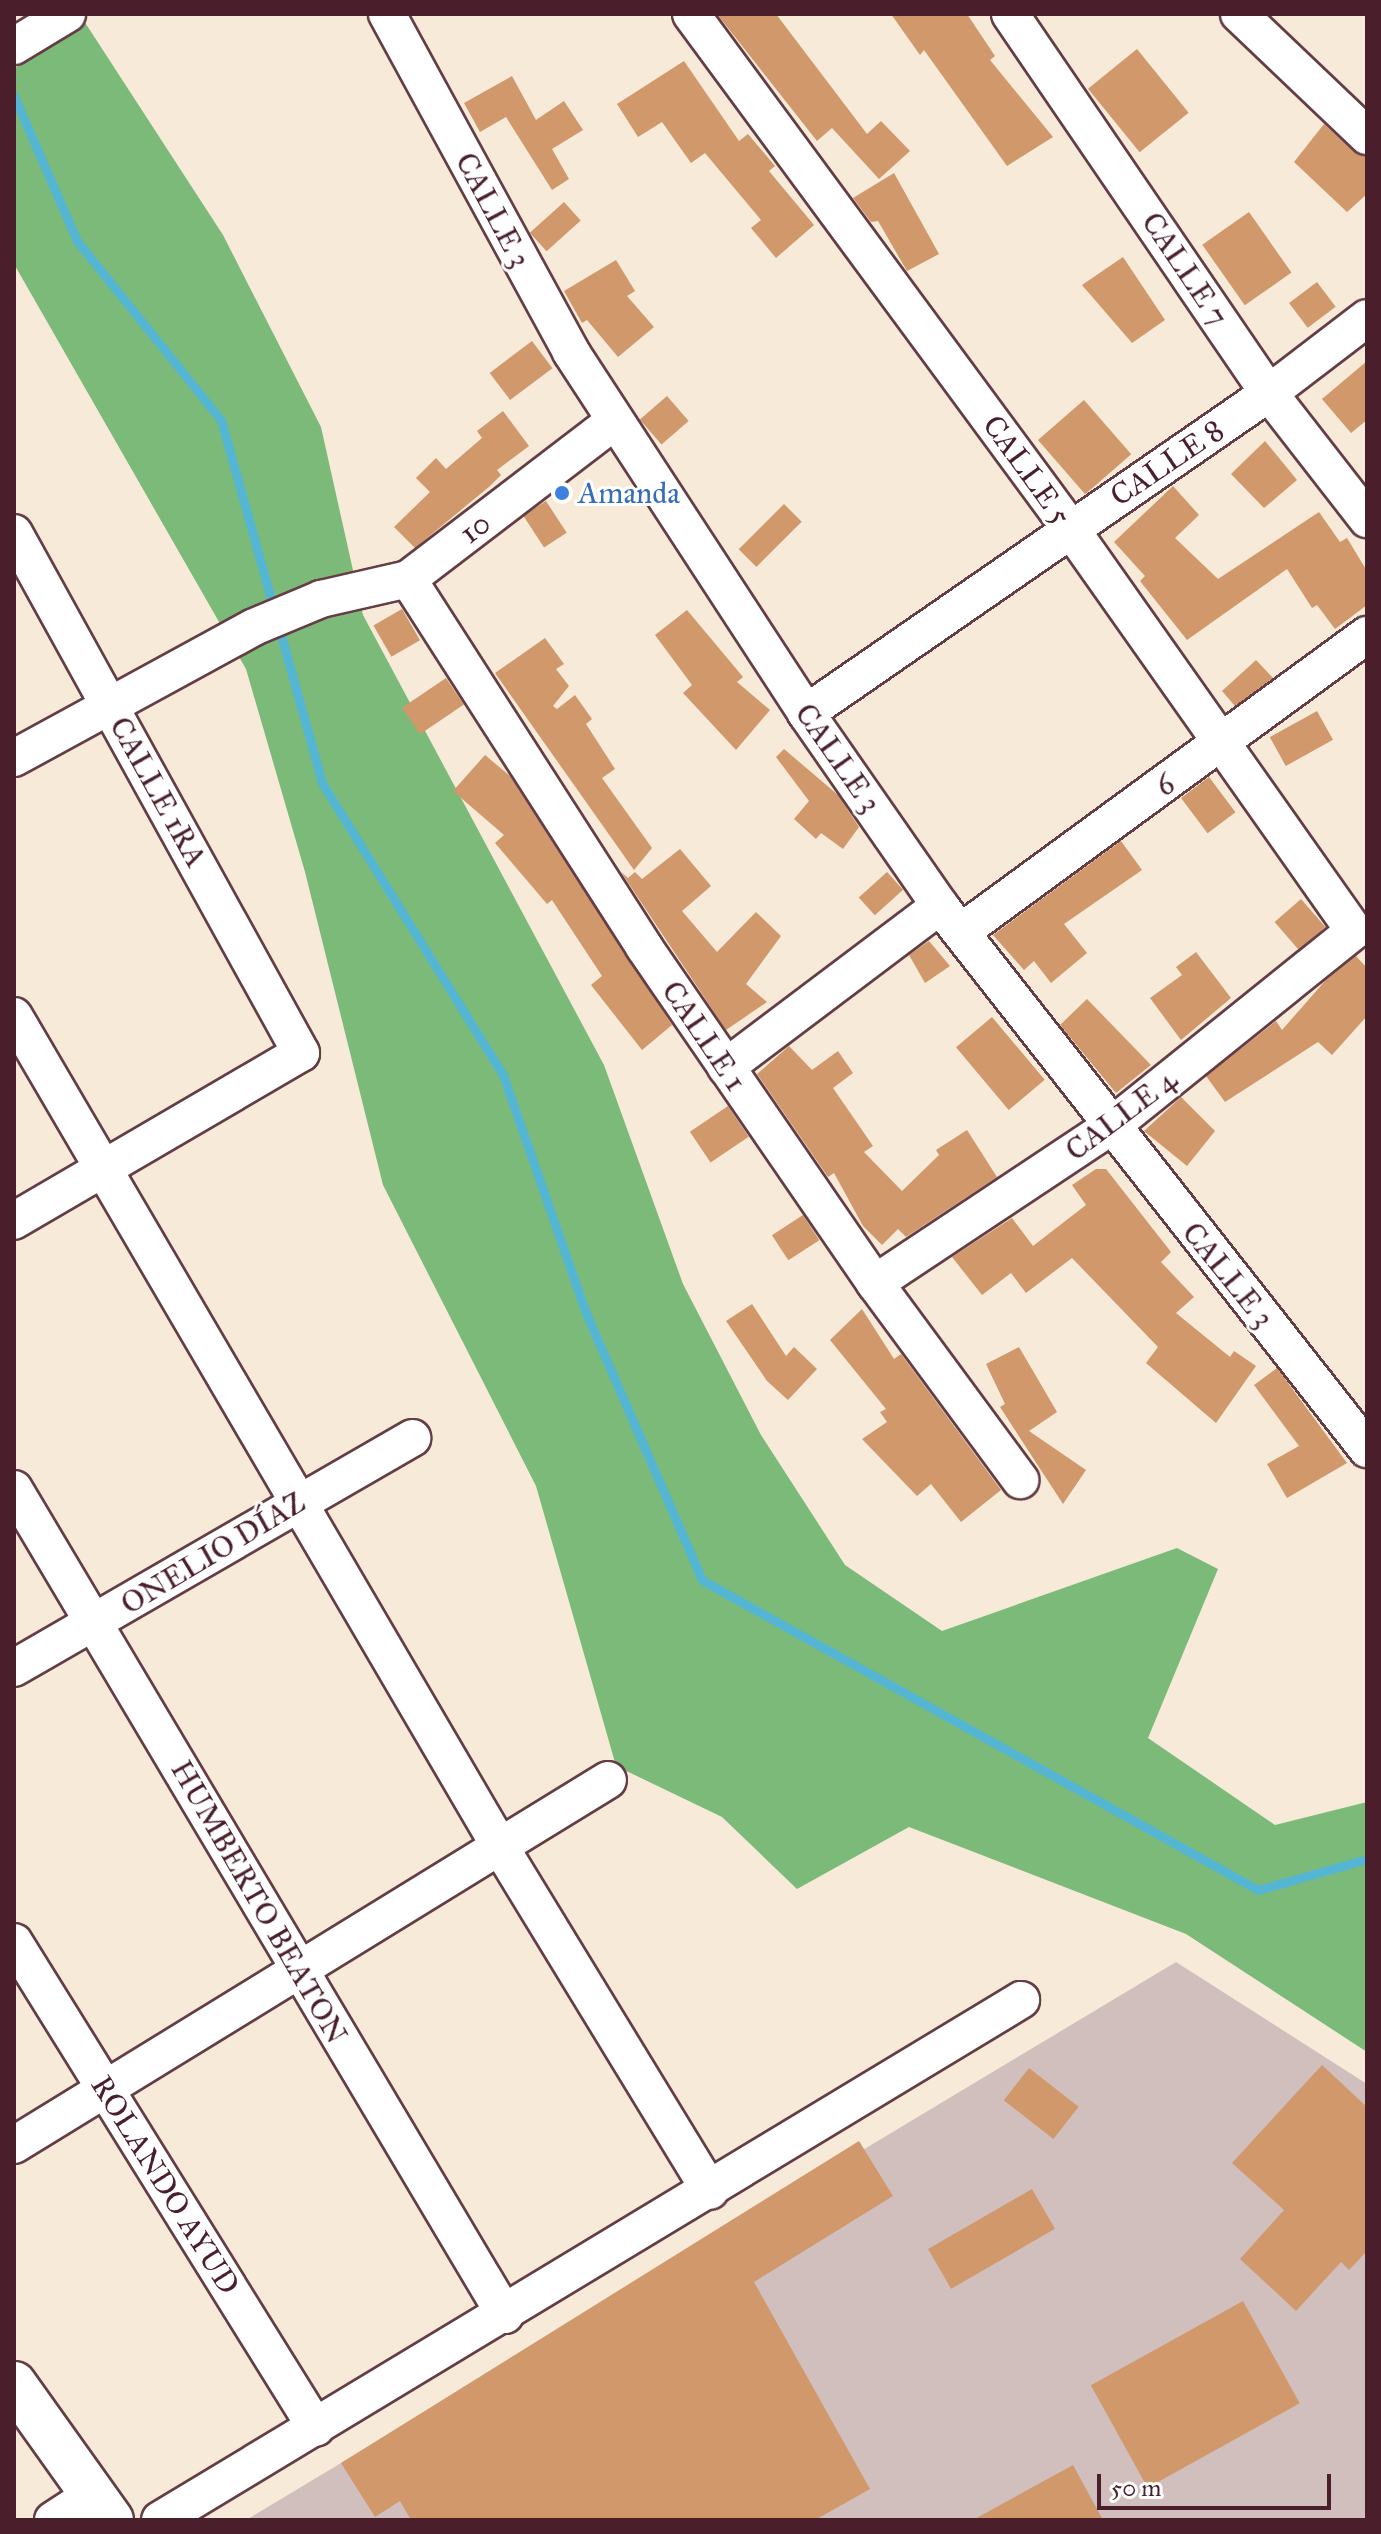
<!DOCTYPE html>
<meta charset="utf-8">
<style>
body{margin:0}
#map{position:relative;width:1381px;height:2534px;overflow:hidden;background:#f7ead8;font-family:"IM FELL Great Primer",serif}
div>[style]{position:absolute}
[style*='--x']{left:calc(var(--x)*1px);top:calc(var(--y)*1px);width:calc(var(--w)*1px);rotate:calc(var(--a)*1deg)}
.industrial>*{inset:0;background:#d1bfbe}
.forest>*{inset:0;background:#7cba7a}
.stream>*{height:9px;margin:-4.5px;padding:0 4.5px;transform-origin:4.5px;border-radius:4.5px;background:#55b6d3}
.building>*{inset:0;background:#d1986b;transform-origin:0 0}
.roads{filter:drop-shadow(2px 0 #643d45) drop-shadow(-2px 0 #643d45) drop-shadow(0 2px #643d45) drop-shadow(0 -2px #643d45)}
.minor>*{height:36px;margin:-18px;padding:0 18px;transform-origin:18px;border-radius:18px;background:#fff}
.major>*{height:44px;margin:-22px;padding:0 22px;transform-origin:22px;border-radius:22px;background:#fff}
.dots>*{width:22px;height:22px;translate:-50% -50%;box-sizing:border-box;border:4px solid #fff;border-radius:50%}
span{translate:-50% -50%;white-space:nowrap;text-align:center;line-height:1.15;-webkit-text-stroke:6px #fff;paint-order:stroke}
.street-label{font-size:30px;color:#4a1f2b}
.shop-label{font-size:30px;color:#366cbe}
.left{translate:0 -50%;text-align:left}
.frame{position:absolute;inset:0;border:16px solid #4a1f2b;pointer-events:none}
.scale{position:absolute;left:1097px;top:2474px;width:234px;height:36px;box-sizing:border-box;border:4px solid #4a1f2b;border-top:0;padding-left:10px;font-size:24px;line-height:28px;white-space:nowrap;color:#4a1f2b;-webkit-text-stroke:6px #fff;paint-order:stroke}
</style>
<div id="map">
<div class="industrial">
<div style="clip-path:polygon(1176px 1962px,1367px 2084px,1367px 2520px,246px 2520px)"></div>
</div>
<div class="forest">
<div style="clip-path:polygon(84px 21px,223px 235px,321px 427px,363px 615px,604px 1065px,683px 1284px,761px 1435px,845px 1565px,942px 1631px,1177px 1548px,1218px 1569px,1148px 1738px,1275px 1825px,1367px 1802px,1367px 2052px,1186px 1934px,909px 1827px,797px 1889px,722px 1817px,616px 1766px,536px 1486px,383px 1185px,305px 872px,246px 669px,14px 264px,14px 69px)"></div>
</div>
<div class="stream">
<div style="--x:14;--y:96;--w:158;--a:66.5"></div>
<div style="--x:77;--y:241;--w:230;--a:51.2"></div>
<div style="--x:221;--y:420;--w:197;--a:74.4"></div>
<div style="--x:278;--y:624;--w:165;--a:74.5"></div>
<div style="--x:322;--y:783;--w:344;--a:58.2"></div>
<div style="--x:503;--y:1075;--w:252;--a:70.8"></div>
<div style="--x:586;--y:1313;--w:291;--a:66.5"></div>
<div style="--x:702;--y:1580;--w:637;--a:29.14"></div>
<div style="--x:1258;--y:1890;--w:113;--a:-15.9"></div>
</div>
<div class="building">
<div style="clip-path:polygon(717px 14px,776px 14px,867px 134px,881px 121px,910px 151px,879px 179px,832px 128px,817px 141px)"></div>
<div style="clip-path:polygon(891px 14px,967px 14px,995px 56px,990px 60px,1053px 137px,1007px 166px,924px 50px,920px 55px)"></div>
<div style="left:1137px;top:49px;width:82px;height:63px;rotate:51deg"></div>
<div style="clip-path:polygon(684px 61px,739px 141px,748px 134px,775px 166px,769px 171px,814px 225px,776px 258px,751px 228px,761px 220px,705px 153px,691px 163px,662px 122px,638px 137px,617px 104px)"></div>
<div style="clip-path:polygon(512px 76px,536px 120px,564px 101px,583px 130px,552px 149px,569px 179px,552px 190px,506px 117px,480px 132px,464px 103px)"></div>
<div style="clip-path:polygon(1324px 124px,1353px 151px,1367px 156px,1367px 194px,1347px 212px,1294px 162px)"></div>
<div style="clip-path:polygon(894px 173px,939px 254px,907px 271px,878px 221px,871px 222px,853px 198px)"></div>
<div style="left:564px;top:202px;width:25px;height:46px;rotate:48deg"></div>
<div style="left:1249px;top:212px;width:74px;height:57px;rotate:55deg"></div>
<div style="clip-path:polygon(1123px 257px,1165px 320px,1132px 343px,1082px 285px)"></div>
<div style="clip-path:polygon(616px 260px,635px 291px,627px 296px,654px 327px,618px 357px,587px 320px,582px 323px,564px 291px)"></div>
<div style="left:1317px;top:282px;width:31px;height:35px;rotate:53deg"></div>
<div style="left:532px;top:341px;width:34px;height:53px;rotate:53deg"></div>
<div style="clip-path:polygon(1367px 361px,1367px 420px,1351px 433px,1322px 399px)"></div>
<div style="left:667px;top:396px;width:33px;height:36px;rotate:49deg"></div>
<div style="left:1084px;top:400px;width:72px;height:61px;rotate:49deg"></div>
<div style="clip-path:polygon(503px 411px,529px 446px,497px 470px,501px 475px,490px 486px,415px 548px,394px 527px,430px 492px,416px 478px,436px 458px,446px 469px,482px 438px,477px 431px)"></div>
<div style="clip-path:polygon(1265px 441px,1297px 480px,1264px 508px,1231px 474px)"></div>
<div style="clip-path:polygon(1173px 486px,1199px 515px,1175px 538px,1218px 579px,1319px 512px,1340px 542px,1347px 538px,1367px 571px,1367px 605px,1335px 629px,1317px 605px,1312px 608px,1287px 569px,1187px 640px,1140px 581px,1145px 576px,1114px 542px)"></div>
<div style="left:546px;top:501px;width:38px;height:27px;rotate:57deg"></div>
<div style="left:784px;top:504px;width:25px;height:64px;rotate:45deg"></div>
<div style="left:402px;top:609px;width:36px;height:33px;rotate:60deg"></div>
<div style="clip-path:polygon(687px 610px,743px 677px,737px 682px,770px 710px,736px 750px,683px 693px,692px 685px,655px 635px)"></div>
<div style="clip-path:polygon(545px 638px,564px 664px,556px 669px,569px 686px,553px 706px,557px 709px,575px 695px,592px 719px,586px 724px,615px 769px,602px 778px,652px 848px,634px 870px,495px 673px)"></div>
<div style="clip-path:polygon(1256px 660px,1273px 678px,1235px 706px,1222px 691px)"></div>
<div style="left:446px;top:678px;width:32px;height:53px;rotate:56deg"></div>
<div style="left:1317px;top:711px;width:33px;height:54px;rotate:61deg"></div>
<div style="clip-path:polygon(784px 749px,838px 795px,859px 827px,843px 849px,821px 833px,816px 839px,794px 819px,809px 801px,776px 757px)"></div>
<div style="clip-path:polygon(485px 755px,510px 776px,672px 1025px,642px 1050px,591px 985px,602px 976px,552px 900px,547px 904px,495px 843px,504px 835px,453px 791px)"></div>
<div style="left:1209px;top:777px;width:44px;height:35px;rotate:53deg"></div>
<div style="clip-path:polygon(1121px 841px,1142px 870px,1064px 924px,1087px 953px,1051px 983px,1034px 961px,1024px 970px,993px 935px)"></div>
<div style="clip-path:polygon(680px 849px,711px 886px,682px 911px,717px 952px,756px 912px,781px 936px,746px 984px,767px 1002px,726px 1030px,621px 872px,628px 878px,635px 872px,642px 879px)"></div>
<div style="left:887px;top:872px;width:24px;height:38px;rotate:48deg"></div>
<div style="left:1301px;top:899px;width:37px;height:35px;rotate:49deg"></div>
<div style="clip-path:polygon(929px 941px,950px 966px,925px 983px,909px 955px)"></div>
<div style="clip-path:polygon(1196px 952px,1231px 998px,1181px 1040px,1150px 998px,1182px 975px,1176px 967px)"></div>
<div style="clip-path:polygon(1356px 956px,1367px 968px,1367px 1016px,1332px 1055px,1318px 1042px,1225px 1102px,1206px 1076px,1276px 1021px,1282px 1030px,1325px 981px)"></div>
<div style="clip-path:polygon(1087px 999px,1151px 1065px,1116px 1093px,1060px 1025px)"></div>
<div style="left:992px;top:1017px;width:82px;height:47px;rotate:50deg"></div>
<div style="clip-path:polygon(789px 1046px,812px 1070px,838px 1051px,853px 1073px,833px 1088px,873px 1146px,864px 1152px,902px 1191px,939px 1155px,936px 1150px,967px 1130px,997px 1177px,906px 1237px,898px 1229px,882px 1245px,863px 1226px,834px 1173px,828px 1177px,757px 1074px)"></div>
<div style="clip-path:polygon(1181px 1097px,1215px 1131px,1187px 1166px,1144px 1131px)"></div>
<div style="left:728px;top:1106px;width:37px;height:46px;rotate:56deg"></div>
<div style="clip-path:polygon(1096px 1169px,1106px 1169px,1171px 1252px,1161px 1262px,1194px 1297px,1176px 1313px,1230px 1357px,1234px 1351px,1256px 1366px,1216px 1423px,1146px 1363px,1158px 1347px,1072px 1258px,1026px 1293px,1011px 1273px,982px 1295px,952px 1257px,1012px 1218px,1033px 1246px,1086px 1205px,1072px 1185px)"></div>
<div style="left:803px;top:1215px;width:30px;height:37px;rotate:57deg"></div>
<div style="clip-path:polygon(752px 1304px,786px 1356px,794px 1347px,817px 1369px,788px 1400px,767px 1381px,726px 1321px)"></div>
<div style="clip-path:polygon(862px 1309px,894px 1359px,901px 1354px,1001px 1490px,961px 1522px,931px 1484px,917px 1496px,862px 1439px,887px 1422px,880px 1412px,886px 1409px,830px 1340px)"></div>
<div style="clip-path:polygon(1019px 1347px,1057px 1412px,1029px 1431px,1086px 1470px,1063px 1504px,1000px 1407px,1005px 1404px,986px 1364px)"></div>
<div style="clip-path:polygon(1277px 1368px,1347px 1463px,1287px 1498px,1267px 1464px,1299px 1446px,1254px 1385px)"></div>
<div style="clip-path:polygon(1322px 2065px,1367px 2107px,1367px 2251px,1349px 2270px,1341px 2262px,1296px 2311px,1240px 2259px,1284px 2210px,1232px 2163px)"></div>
<div style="left:1029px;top:2068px;width:63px;height:41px;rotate:38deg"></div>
<div style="clip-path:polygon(859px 2141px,893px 2196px,754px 2282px,870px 2489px,815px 2520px,411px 2520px,400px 2501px,375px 2517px,341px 2463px)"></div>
<div style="left:1032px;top:2189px;width:46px;height:120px;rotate:60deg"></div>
<div style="left:1243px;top:2301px;width:117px;height:174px;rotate:61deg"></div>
<div style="clip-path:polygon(1073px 2465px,1103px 2520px,973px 2520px)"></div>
</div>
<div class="roads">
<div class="minor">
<div style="--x:387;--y:14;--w:385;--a:61.4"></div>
<div style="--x:571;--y:352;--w:431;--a:56.9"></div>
<div style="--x:806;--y:713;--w:235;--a:55.2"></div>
<div style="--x:940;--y:906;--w:691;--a:51.82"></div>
<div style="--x:691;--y:14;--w:639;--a:53.6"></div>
<div style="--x:1070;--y:528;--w:493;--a:54.8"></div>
<div style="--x:1354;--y:931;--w:313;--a:141.2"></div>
<div style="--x:1110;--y:1127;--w:282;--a:146.4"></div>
<div style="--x:1010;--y:14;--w:459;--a:55.7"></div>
<div style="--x:1269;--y:393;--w:160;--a:52.1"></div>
<div style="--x:1239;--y:14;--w:177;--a:43.6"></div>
<div style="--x:14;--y:46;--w:62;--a:-31.1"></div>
<div style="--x:14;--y:533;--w:594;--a:61.1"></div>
<div style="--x:301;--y:1053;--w:333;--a:149.7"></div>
<div style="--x:408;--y:579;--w:437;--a:57.3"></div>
<div style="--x:644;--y:947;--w:408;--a:55.5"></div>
<div style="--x:875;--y:1283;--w:245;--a:53.6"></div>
<div style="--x:806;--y:713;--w:563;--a:-34.65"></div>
<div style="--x:1269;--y:393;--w:123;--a:-37.4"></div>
<div style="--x:14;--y:758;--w:273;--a:-28.6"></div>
<div style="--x:254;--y:627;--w:73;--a:-22.7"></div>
<div style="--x:321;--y:599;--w:89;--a:-12.9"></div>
<div style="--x:408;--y:579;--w:258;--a:-37.4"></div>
<div style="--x:961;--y:932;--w:503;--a:-36.19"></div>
<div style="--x:14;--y:1016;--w:960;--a:59.67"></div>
<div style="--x:499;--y:1845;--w:405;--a:58.6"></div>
<div style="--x:726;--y:1067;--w:268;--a:-37"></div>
<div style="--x:14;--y:1489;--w:961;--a:59.27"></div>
<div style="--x:14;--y:1668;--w:460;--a:-30"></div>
<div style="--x:14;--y:1942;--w:572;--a:58.14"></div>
<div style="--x:14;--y:2145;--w:697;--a:-31.57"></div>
<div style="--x:53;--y:2520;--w:48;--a:-33"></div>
<div style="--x:160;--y:2520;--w:1006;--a:-31.13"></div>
</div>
<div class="major">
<div style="--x:14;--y:2384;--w:167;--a:54.5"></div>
</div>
</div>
<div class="dots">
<div style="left:562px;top:493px;background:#3f7fe0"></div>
</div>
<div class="street-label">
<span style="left:493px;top:210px;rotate:62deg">CALLE 3</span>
<span style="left:1185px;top:269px;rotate:56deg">CALLE 7</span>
<span style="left:1167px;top:463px;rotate:-34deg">CALLE 8</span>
<span style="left:1027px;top:470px;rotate:54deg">CALLE 5</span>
<span style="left:475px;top:528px;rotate:-38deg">10</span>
<span style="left:838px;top:758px;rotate:55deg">CALLE 3</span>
<span style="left:1165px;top:785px;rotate:-36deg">6</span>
<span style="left:158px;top:792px;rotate:61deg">CALLE 1RA</span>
<span style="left:704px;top:1036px;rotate:56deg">CALLE 1</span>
<span style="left:1121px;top:1115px;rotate:-37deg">CALLE 4</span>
<span style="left:1228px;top:1275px;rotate:51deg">CALLE 3</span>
<span style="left:213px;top:1553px;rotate:-31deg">ONELIO DÍAZ</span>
<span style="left:259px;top:1902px;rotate:60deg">HUMBERTO BEATON</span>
<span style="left:165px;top:2185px;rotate:58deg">ROLANDO AYUD</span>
</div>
<div class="shop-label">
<span class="left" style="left:578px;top:493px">Amanda</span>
</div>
<div class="frame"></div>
<div class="scale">50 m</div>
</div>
